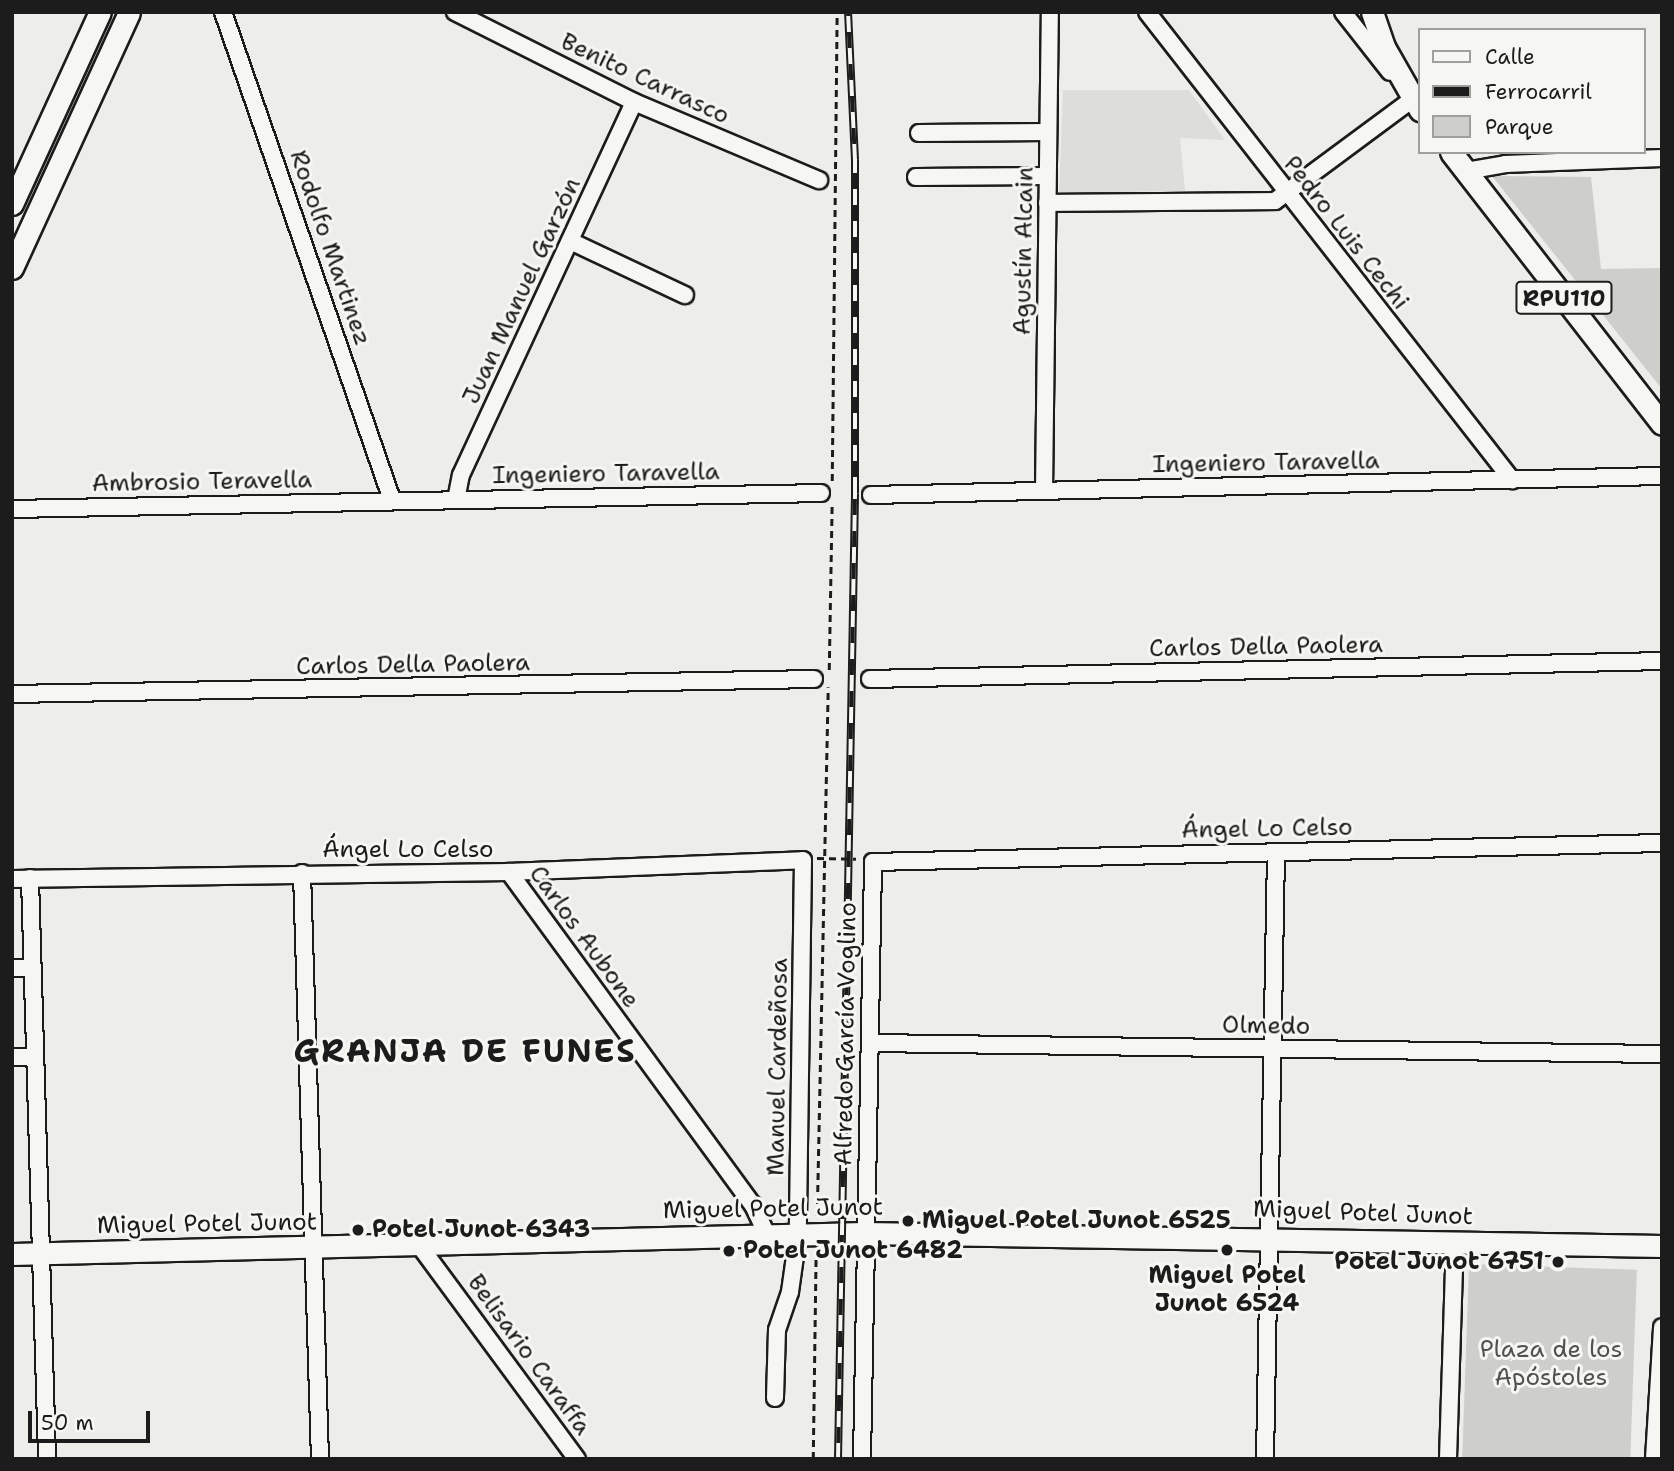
<!DOCTYPE html>
<meta charset="utf-8">
<style>
body{margin:0}
#map{position:relative;width:1674px;height:1471px;overflow:hidden;background:#edede9;font-family:"Shantell Sans",sans-serif}
div>[style]{position:absolute}
[style*='--x']{left:calc(var(--x)*1px);top:calc(var(--y)*1px);width:calc(var(--w)*1px);rotate:calc(var(--a)*1deg)}
.built>*{inset:0;background:#ddddda}
.green>*{inset:0;background:#cececb;transform-origin:0 0}
.path>*{height:2.5px;margin-top:-1.25px;transform-origin:0;background:repeating-linear-gradient(90deg,#1c1c1c 0 7px,transparent 0 12px)}
.roads{filter:drop-shadow(2px 0 #1c1c1c) drop-shadow(-2px 0 #1c1c1c) drop-shadow(0 2px #1c1c1c) drop-shadow(0 -2px #1c1c1c)}
.minor>*{height:16px;margin:-8px;padding:0 8px;transform-origin:8px;border-radius:8px;background:#f6f6f2}
.major>*{height:21px;margin:-10.5px;padding:0 10.5px;transform-origin:10.5px;border-radius:10.5px;background:#f6f6f2}
.rail>*{height:8px;margin-top:-4px;transform-origin:0;background:repeating-linear-gradient(90deg,#f6f6f2 0 16px,#1c1c1c 0 32px);box-sizing:border-box;border-block:2px solid #1c1c1c}
.dots>*{width:19px;height:19px;translate:-50% -50%;box-sizing:border-box;border:4px solid #f6f6f2;border-radius:50%}
span{translate:-50% -50%;white-space:nowrap;text-align:center;line-height:1.15;-webkit-text-stroke:6px #f6f6f2;paint-order:stroke}
.shield-label span{padding:2px 5px;background:#f6f6f2;border:2px solid;border-radius:5px;-webkit-text-stroke-width:0}
.shield-label{font-size:23px;color:#1c1c1c;font-weight:700}
.street-label{font-size:24px;color:#1c1c1c}
.poi-label{font-size:24px;color:#1c1c1c;font-weight:700}
.left{translate:0 -50%;text-align:left}
.right{translate:-100% -50%;text-align:right}
.park-label{font-size:24px;color:#515151}
.district-label{font-size:32px;color:#1c1c1c;font-weight:700;letter-spacing:2px}
.frame{position:absolute;inset:0;border:14px solid #1c1c1c;pointer-events:none}
.legend{position:absolute;left:1418px;top:28px;width:228px;height:126px;box-sizing:border-box;background:#f6f6f2;border:2px solid #9f9f9c;margin:0;padding:9px 12px;list-style:none;font-size:21px;color:#1c1c1c}
.legend li{display:flex;align-items:center;gap:14px;height:35px}
.legend b{width:35px;border:2px solid #9f9f9c}
.scale{position:absolute;left:28px;top:1411px;width:122px;height:32px;box-sizing:border-box;border:4px solid #1c1c1c;border-top:0;padding-left:9px;font-size:21px;line-height:24px;white-space:nowrap;color:#1c1c1c;-webkit-text-stroke:5px #f6f6f2;paint-order:stroke}
</style>
<div id="map">
<div class="built">
<div style="clip-path:polygon(1063px 90px,1189px 90px,1225px 140px,1180px 138px,1185px 191px,1059px 193px)"></div>
</div>
<div class="green">
<div style="clip-path:polygon(1492px 176px,1591px 177px,1601px 269px,1662px 268px,1662px 389px)"></div>
<div style="left:1469px;top:1264px;width:168px;height:195px;rotate:2deg"></div>
</div>
<div class="path">
<div style="--x:832;--y:481;--w:469;--a:-89.4"></div>
<div style="--x:829;--y:670;--w:165;--a:-89"></div>
<div style="--x:817;--y:858;--w:39;--a:1"></div>
<div style="--x:817;--y:1216;--w:529;--a:-88.81"></div>
<div style="--x:813;--y:1459;--w:205;--a:-89.2"></div>
</div>
<div class="roads">
<div class="minor">
<div style="--x:223;--y:12;--w:516;--a:70.9"></div>
<div style="--x:455;--y:12;--w:200;--a:26.7"></div>
<div style="--x:634;--y:102;--w:201;--a:22.9"></div>
<div style="--x:1147;--y:12;--w:594;--a:52.05"></div>
<div style="--x:1343;--y:12;--w:76;--a:51.9"></div>
<div style="--x:919;--y:133;--w:129;--a:-0.4"></div>
<div style="--x:1466;--y:171;--w:40;--a:-10"></div>
<div style="--x:1505;--y:164;--w:157;--a:-2.2"></div>
<div style="--x:916;--y:177;--w:131;--a:-0.4"></div>
<div style="--x:1047;--y:203;--w:228;--a:-0.5"></div>
<div style="--x:1275;--y:201;--w:172;--a:-36.5"></div>
<div style="--x:1413;--y:99;--w:10;--a:-127"></div>
<div style="--x:570;--y:241;--w:127;--a:25.2"></div>
<div style="--x:1044;--y:491;--w:479;--a:-89.3"></div>
<div style="--x:871;--y:495;--w:791;--a:-1.38"></div>
<div style="--x:456;--y:500;--w:25;--a:-79"></div>
<div style="--x:461;--y:475;--w:411;--a:-65.1"></div>
<div style="--x:12;--y:509;--w:809;--a:-1.13"></div>
<div style="--x:870;--y:679;--w:792;--a:-1.3"></div>
<div style="--x:12;--y:694;--w:802;--a:-1.07"></div>
<div style="--x:509;--y:872;--w:413;--a:53.8"></div>
<div style="--x:753;--y:1205;--w:33;--a:65"></div>
<div style="--x:302;--y:873;--w:586;--a:88.24"></div>
<div style="--x:30;--y:878;--w:581;--a:88.32"></div>
<div style="--x:12;--y:879;--w:497;--a:-0.8"></div>
<div style="--x:509;--y:872;--w:294;--a:-2.3"></div>
<div style="--x:803;--y:860;--w:375;--a:90.8"></div>
<div style="--x:798;--y:1235;--w:58;--a:98"></div>
<div style="--x:790;--y:1292;--w:40;--a:108.9"></div>
<div style="--x:777;--y:1330;--w:68;--a:91.7"></div>
<div style="--x:12;--y:968;--w:18;--a:0"></div>
<div style="--x:870;--y:1043;--w:792;--a:0.8"></div>
<div style="--x:12;--y:1057;--w:22;--a:0"></div>
<div style="--x:419;--y:1245;--w:266;--a:53.6"></div>
<div style="--x:862;--y:1459;--w:597;--a:-88.94"></div>
<div style="--x:873;--y:862;--w:789;--a:-1.38"></div>
<div style="--x:1265;--y:1459;--w:607;--a:-88.96"></div>
<div style="--x:1448;--y:1459;--w:217;--a:-88.2"></div>
<div style="--x:1654;--y:1459;--w:132;--a:-86.5"></div>
</div>
<div class="major">
<div style="--x:1372;--y:12;--w:37;--a:71"></div>
<div style="--x:1384;--y:47;--w:73;--a:60.3"></div>
<div style="--x:1451;--y:152;--w:344;--a:52.2"></div>
<div style="--x:12;--y:204;--w:211;--a:-65.4"></div>
<div style="--x:12;--y:268;--w:281;--a:-65.4"></div>
<div style="--x:12;--y:1254;--w:852;--a:-1.41"></div>
<div style="--x:864;--y:1233;--w:798;--a:0.93"></div>
</div>
</div>
<div class="rail">
<div style="--x:838;--y:1459;--w:966;--a:-88.99"></div>
<div style="--x:855;--y:493;--w:333;--a:-90"></div>
<div style="--x:855;--y:160;--w:148;--a:-92.7"></div>
</div>
<div class="dots">
<div style="left:908px;top:1221px;background:#1c1c1c"></div>
<div style="left:358px;top:1230px;background:#1c1c1c"></div>
<div style="left:1227px;top:1250px;background:#1c1c1c"></div>
<div style="left:729px;top:1251px;background:#1c1c1c"></div>
<div style="left:1558px;top:1262px;background:#1c1c1c"></div>
</div>
<div class="shield-label">
<span style="left:1564px;top:298px">RPU110</span>
</div>
<div class="street-label">
<span style="left:645px;top:79px;rotate:25deg">Benito Carrasco</span>
<span style="left:1346px;top:233px;rotate:52deg">Pedro Luis Cechi</span>
<span style="left:330px;top:248px;rotate:71deg">Rodolfo Martinez</span>
<span style="left:1024px;top:251px;rotate:-89deg">Agustín Alcain</span>
<span style="left:522px;top:291px;rotate:-65deg">Juan Manuel Garzón</span>
<span style="left:1266px;top:463px;rotate:-1deg">Ingeniero Taravella</span>
<span style="left:606px;top:474px;rotate:-1deg">Ingeniero Taravella</span>
<span style="left:202px;top:482px;rotate:-1deg">Ambrosio Teravella</span>
<span style="left:1266px;top:647px;rotate:-1deg">Carlos Della Paolera</span>
<span style="left:413px;top:665px;rotate:-1deg">Carlos Della Paolera</span>
<span style="left:1267px;top:829px;rotate:-1deg">Ángel Lo Celso</span>
<span style="left:408px;top:850px">Ángel Lo Celso</span>
<span style="left:584px;top:937px;rotate:54deg">Carlos Aubone</span>
<span style="left:1266px;top:1026px;rotate:1deg">Olmedo</span>
<span style="left:846px;top:1034px;rotate:-89deg">Alfredo García Voglino</span>
<span style="left:778px;top:1067px;rotate:-89deg">Manuel Cardeñosa</span>
<span style="left:773px;top:1209px;rotate:-1deg">Miguel Potel Junot</span>
<span style="left:1363px;top:1213px;rotate:2deg">Miguel Potel Junot</span>
<span style="left:207px;top:1224px;rotate:-1deg">Miguel Potel Junot</span>
<span style="left:529px;top:1355px;rotate:54deg">Belisario Caraffa</span>
</div>
<div class="poi-label">
<span class="left" style="left:922px;top:1221px">Miguel Potel Junot 6525</span>
<span class="left" style="left:372px;top:1230px">Potel Junot 6343</span>
<span class="left" style="left:743px;top:1251px">Potel Junot 6482</span>
<span class="right" style="left:1544px;top:1262px">Potel Junot 6751</span>
<span style="left:1227px;top:1290px">Miguel Potel<br>Junot 6524</span>
</div>
<div class="park-label">
<span style="left:1551px;top:1364px">Plaza de los<br>Apóstoles</span>
</div>
<div class="district-label">
<span style="left:465px;top:1051px">GRANJA DE FUNES</span>
</div>
<div class="frame"></div>
<ul class="legend">
<li><b style="height:9px;background:#f6f6f2"></b>Calle</li>
<li><b style="height:9px;background:#1c1c1c"></b>Ferrocarril</li>
<li><b style="height:19px;background:#cececb"></b>Parque</li>
</ul>
<div class="scale">50 m</div>
</div>
